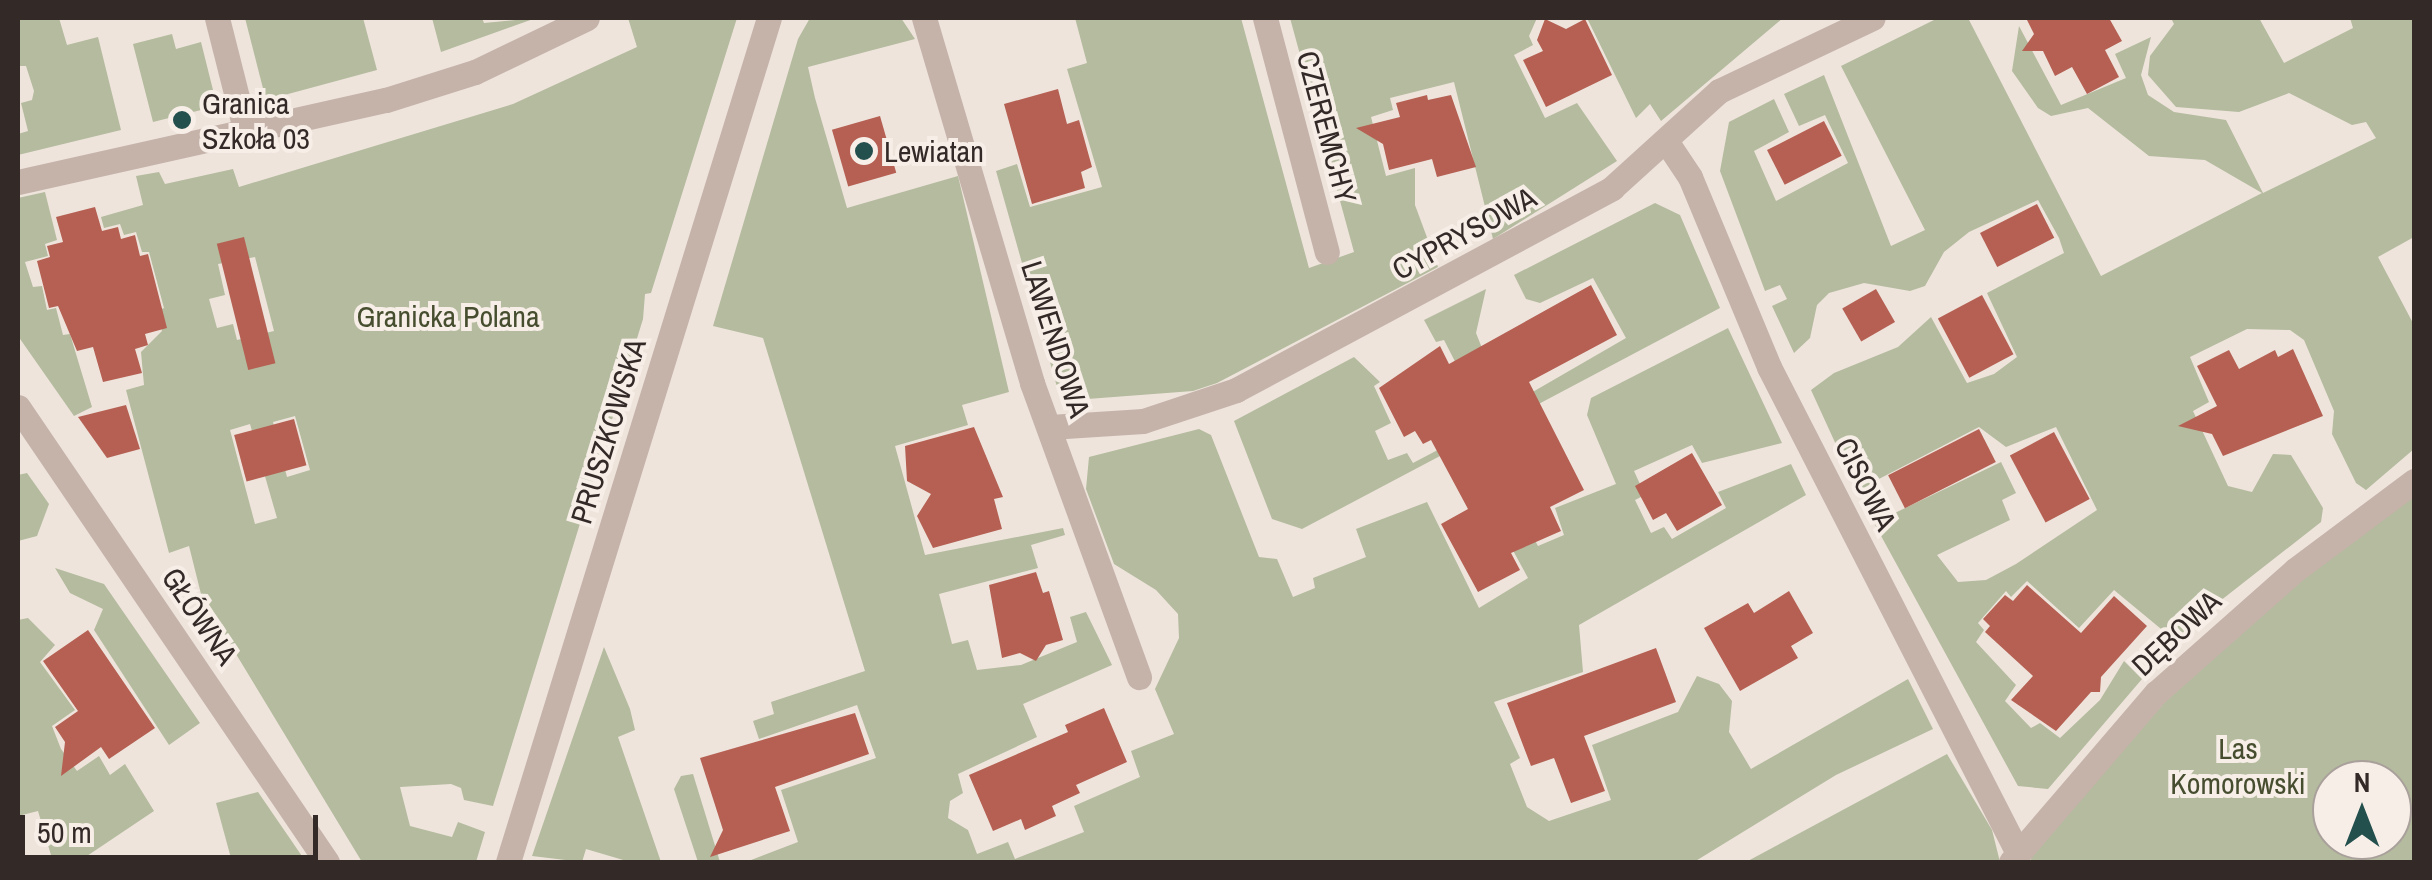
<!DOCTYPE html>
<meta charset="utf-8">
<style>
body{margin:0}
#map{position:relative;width:2432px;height:880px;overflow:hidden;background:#eee4dc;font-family:"Archivo Narrow",sans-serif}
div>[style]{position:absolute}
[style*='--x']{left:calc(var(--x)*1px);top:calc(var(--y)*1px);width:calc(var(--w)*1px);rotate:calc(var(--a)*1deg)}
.green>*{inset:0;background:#b4bb9e}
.building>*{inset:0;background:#b56053;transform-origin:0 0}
.minor>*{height:25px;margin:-12.5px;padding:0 12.5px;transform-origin:12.5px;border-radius:12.5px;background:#c5b3aa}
.tertiary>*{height:25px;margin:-12.5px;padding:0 12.5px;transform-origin:12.5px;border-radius:12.5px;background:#c5b3aa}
.dots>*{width:28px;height:28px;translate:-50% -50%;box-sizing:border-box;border:5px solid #f7eee8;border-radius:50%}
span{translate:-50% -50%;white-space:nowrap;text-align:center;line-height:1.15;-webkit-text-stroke:8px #f7eee8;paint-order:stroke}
.poi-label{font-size:30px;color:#332a28}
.left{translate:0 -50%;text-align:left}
.street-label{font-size:30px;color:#332a28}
.park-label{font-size:30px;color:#464e2f}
.frame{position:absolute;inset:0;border:20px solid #332a28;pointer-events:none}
.north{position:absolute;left:2312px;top:760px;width:100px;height:100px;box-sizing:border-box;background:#f7eee8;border:2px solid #a9a09b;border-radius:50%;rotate:0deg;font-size:28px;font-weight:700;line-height:40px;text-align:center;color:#332a28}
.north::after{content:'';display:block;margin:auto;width:35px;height:45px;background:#234f4d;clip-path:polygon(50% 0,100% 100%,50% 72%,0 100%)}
.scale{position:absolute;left:20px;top:815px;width:298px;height:45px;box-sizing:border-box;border:5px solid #332a28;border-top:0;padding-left:12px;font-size:30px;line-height:35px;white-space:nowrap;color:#332a28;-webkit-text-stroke:8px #f7eee8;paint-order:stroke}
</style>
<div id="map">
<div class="green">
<div style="clip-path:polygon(18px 18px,59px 18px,67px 45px,98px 37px,121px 130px,18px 155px,18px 134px,28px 131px,21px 103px,32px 100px,34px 91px,26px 66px,18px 66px)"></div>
<div style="clip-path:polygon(245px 18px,363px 18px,377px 70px,266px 100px)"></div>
<div style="clip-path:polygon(432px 18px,482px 18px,484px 23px,536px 18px,441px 52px)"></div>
<div style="clip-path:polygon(evenodd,628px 18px,737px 18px,651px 293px,645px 294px,643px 319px,493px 806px,464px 800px,461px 788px,451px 784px,400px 787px,410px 826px,452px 837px,458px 822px,485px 832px,476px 862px,362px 862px,202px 598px,189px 546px,169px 553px,126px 390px,144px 385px,141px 352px,162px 331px,157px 311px,164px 308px,149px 252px,142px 252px,136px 232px,124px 235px,120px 224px,104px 228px,101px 217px,143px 205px,136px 176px,159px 172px,165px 184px,233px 169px,239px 187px,513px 104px,637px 47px,628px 18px,255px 257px,274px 331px,237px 340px,233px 324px,217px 328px,209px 299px,225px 295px,218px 264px,255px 257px,628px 18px,295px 416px,310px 470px,287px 477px,273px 422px,295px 416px,628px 18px,250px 424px,277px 518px,255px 524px,230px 430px,250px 424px)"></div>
<div style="clip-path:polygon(810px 18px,901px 18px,915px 39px,808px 67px,815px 98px,847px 208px,958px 176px,1009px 392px,962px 405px,968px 425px,895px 446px,925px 555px,1063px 528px,1065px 535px,1031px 545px,1038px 568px,939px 594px,952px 644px,968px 640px,977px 670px,1021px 665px,1077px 642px,1070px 617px,1086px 612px,1112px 665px,1023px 704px,1037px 737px,958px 774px,963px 793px,950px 801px,948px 818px,968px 830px,977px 854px,1008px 842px,1015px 859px,1084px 832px,1074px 806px,1140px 777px,1131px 751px,1174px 734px,1155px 689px,1179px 638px,1178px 614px,1156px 590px,1114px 564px,1086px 489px,1089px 457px,1199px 429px,1211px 435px,1259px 557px,1277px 559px,1293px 597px,1315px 588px,1313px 578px,1366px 557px,1356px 529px,1427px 502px,1479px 608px,1528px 578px,1473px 477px,1510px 494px,1538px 546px,1564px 535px,1555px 508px,1616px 484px,1587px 415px,1591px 398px,1728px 328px,1782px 443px,1702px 463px,1692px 445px,1634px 471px,1645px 495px,1635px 500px,1651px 533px,1664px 527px,1672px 539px,1726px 508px,1718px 492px,1791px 464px,1806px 495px,1579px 625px,1583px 672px,1494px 702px,1520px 758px,1510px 764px,1527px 807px,1549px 821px,1611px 800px,1592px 745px,1678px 712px,1697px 676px,1719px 684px,1732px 701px,1729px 732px,1751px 769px,1908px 679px,1933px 729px,1836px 775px,1694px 862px,746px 862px,798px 842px,781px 790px,876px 758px,857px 705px,759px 739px,753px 721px,774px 714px,771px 702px,865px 671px,763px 338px,713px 326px,798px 39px)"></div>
<div style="clip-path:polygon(1075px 18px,1241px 18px,1309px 268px,1354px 252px,1290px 18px,1537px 18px,1529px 36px,1533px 45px,1514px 55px,1545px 118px,1577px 103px,1617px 161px,1493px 239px,1454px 82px,1390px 98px,1393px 110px,1371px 117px,1386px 176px,1415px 168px,1415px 205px,1438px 267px,1217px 383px,1193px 391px,1061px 401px,996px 171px,1017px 164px,1030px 207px,1102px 187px,1067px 69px,1087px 63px)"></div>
<div style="clip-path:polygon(1587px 18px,1783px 18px,1661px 121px,1650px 104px,1636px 118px)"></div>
<div style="clip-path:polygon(1938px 18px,1968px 18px,2101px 276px,2262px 193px,2205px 160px,2149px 156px,2088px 108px,2051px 116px,2038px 108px,2012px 71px,2019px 26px,2061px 105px,2126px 78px,2115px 54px,2151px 37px,2141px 75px,2148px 95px,2174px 112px,2226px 120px,2263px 193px,2376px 138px,2366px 122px,2352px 125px,2289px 93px,2239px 112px,2176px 107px,2148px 75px,2150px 56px,2174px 24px,2171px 18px,2259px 18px,2284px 63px,2353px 28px,2350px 18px,2414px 18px,2414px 237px,2378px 257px,2414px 325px,2414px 449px,2366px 490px,2356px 483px,2332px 434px,2334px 411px,2304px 340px,2290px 330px,2247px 329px,2190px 357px,2209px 402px,2193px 411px,2228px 486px,2252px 492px,2273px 454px,2291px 455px,2323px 508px,2321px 522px,2192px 623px,2178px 643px,2114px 590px,2079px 628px,2027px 581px,2011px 597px,2006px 591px,1978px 623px,1984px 630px,1976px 642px,2016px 685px,2005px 701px,2031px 728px,2040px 723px,2060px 738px,2100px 700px,2124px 661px,2142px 679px,2048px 789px,2018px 786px,1874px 523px,2001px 462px,2016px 493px,2002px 500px,2010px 520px,1937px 555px,1958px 582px,1986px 580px,2016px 564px,2097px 510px,2056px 427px,2006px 447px,1979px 427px,1875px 481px,1860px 497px,1811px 390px,1834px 373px,1898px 347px,1931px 317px,1967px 383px,1994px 374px,2017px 357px,1987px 293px,2064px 253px,2059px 238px,2038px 200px,1969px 232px,1944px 252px,1925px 286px,1910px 291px,1864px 283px,1829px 293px,1817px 305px,1810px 338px,1794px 353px,1772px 306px,1787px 299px,1780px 285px,1765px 291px,1720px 171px,1729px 122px,1774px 99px,1789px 132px,1754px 151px,1776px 201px,1848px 163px,1825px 115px,1799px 126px,1784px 94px,1824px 75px,1891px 246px,1925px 230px,1841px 66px)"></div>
<div style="clip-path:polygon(172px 34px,176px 49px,201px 42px,217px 106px,153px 122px,133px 44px)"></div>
<div style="clip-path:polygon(45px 192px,57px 240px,45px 244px,48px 256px,25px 262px,33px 287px,42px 286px,47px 310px,56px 308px,63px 335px,70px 334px,92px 407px,74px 416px,18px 336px,18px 198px)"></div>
<div style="clip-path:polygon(1655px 203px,1680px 215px,1720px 308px,1302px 529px,1272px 519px,1234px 421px,1354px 357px,1380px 382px,1374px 386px,1391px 423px,1375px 431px,1388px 460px,1407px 453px,1413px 463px,1487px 424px,1444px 340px,1436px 342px,1424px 320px,1486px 289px,1476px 333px,1500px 393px,1517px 401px,1626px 338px,1593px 278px,1540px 303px,1526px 299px,1514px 275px)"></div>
<div style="clip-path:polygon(27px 473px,49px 504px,37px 536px,18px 541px,18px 475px)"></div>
<div style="clip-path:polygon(evenodd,2414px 491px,2414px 862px,2033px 862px,2029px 857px,2165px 702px,2301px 578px,2414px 491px,2332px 780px,2392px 780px,2392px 840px,2332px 840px,2332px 780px)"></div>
<div style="clip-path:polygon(55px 568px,104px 584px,200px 723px,169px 745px,94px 630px,103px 609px,70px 593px)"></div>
<div style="clip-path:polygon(28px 618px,55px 645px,40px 662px,75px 710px,52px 726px,61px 749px,77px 771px,99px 756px,110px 775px,125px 764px,154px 811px,78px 862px,53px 862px,38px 811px,18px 816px,18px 620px)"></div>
<div style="clip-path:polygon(604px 647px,630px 709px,635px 730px,618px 737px,661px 862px,630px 862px,586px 849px,582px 862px,532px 856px)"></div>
<div style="clip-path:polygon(1947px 754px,1992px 830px,2000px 862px,1746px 862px)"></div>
<div style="clip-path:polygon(693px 774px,720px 862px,698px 862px,674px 789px,681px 776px)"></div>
<div style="clip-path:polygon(258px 792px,306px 862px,232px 862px,216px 803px)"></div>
</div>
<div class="building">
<div style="clip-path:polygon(2026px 18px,2109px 18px,2122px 41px,2105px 50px,2119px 77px,2087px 94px,2072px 67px,2055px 76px,2043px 51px,2022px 51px,2034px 34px)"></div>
<div style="clip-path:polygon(1545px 19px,1566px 29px,1585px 19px,1612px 75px,1546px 107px,1523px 60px,1543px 51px,1537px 40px)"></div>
<div style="clip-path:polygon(1058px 89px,1067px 124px,1079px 120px,1092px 167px,1081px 172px,1085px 188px,1032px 204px,1004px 104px)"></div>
<div style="clip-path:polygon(1427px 95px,1428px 100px,1451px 95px,1476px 167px,1437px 177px,1432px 159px,1389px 170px,1383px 144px,1356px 128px,1400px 117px,1396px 103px)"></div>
<div style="left:880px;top:116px;width:59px;height:50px;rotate:74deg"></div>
<div style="left:1824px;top:121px;width:39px;height:64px;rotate:63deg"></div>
<div style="left:2037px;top:204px;width:38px;height:64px;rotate:63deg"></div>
<div style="clip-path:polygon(95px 207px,102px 231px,118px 227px,121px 239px,135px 235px,140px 256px,148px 254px,167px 328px,145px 334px,148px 345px,135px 349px,142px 373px,103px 382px,93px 347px,77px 351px,58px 306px,49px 308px,37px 261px,50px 257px,47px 246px,63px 242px,56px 217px)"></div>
<div style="left:244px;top:237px;width:130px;height:28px;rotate:76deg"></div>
<div style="clip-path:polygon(1591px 285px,1617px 335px,1529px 382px,1584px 490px,1550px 507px,1561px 531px,1511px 553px,1520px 570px,1478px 592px,1441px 524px,1468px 509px,1431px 440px,1423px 444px,1415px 431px,1404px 437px,1379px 388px,1440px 346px,1449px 364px)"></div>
<div style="left:1876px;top:289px;width:38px;height:39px;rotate:60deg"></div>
<div style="left:1982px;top:295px;width:67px;height:50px;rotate:62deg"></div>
<div style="clip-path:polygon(2293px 349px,2323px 416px,2223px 456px,2212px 434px,2178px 426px,2217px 406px,2197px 366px,2229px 350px,2239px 369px,2275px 350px,2278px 357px)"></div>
<div style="clip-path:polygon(126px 405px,140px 449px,107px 458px,78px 417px)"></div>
<div style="left:294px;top:419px;width:48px;height:62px;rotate:75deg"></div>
<div style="clip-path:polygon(974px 427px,1003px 497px,994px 499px,1002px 529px,933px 548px,917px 516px,931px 494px,907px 481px,905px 446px)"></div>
<div style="left:1979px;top:429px;width:37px;height:102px;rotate:63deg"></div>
<div style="left:2054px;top:432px;width:76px;height:50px;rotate:62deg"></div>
<div style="clip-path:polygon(1692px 453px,1722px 505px,1677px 531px,1666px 513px,1653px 520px,1635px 486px)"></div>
<div style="clip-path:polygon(1036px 572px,1043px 593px,1049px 591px,1063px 640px,1046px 645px,1036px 661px,1020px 653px,1002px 658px,989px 585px)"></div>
<div style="clip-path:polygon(2027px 585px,2081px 633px,2114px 596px,2147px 626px,2101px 677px,2100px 692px,2091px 692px,2056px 731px,2011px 700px,2033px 676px,1985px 632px,1990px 626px,1983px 619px,2005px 595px,2013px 601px)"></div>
<div style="clip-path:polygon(1789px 591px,1813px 633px,1791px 646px,1798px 658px,1740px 691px,1704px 628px,1748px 603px,1754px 613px)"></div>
<div style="clip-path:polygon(88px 630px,155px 728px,109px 759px,101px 747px,61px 776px,65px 742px,55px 727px,78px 711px,43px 661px)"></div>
<div style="clip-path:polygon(1656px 648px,1676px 702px,1584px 736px,1605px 791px,1571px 803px,1554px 758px,1531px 766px,1507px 703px)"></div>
<div style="clip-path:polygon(1104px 708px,1127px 762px,1076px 785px,1080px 793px,1052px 806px,1056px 816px,1025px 830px,1021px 819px,993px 831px,969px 775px,1068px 732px,1065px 725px)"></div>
<div style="clip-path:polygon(855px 713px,869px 754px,775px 787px,790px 831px,710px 857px,723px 830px,700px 758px)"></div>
</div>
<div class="minor">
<div style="--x:217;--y:18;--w:119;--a:75.8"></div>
<div style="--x:924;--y:18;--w:381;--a:73.5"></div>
<div style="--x:1032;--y:383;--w:313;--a:70"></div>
<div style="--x:1265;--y:18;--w:242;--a:75.2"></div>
<div style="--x:1666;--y:141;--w:43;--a:56.3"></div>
<div style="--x:1690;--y:177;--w:206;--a:67.4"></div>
<div style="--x:1769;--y:367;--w:546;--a:62.87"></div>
<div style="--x:18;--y:182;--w:377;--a:-12.6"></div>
<div style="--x:386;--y:100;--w:93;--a:-17.5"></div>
<div style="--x:475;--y:72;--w:124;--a:-25.7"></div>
<div style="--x:18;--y:407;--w:550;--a:55.82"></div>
<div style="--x:1050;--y:427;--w:93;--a:-3.7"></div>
<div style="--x:1143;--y:421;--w:98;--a:-18.4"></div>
<div style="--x:1236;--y:390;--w:427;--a:-28.2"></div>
<div style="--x:1612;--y:188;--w:144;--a:-42.2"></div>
<div style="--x:1719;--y:91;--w:170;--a:-25.4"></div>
<div style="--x:2011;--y:862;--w:223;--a:-49.4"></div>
<div style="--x:2156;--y:693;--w:186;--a:-41.5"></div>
<div style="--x:2295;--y:570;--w:149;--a:-36.8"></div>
</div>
<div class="tertiary">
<div style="--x:508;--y:862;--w:883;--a:-72.82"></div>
</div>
<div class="dots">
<div style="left:182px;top:120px;background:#234f4d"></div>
<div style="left:864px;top:151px;background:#234f4d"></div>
</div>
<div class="poi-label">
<span class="left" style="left:202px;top:120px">Granica<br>Szkoła 03</span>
<span class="left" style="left:884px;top:151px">Lewiatan</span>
</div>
<div class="street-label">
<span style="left:1327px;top:127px;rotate:75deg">CZEREMCHY</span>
<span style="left:1464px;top:233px;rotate:-29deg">CYPRYSOWA</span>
<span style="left:1056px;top:339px;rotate:72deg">LAWENDOWA</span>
<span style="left:608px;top:431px;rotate:-73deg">PRUSZKOWSKA</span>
<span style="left:1866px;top:484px;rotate:63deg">CISOWA</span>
<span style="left:200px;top:616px;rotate:56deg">GŁÓWNA</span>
<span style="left:2176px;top:633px;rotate:-43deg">DĘBOWA</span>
</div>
<div class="park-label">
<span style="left:448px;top:316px">Granicka Polana</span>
<span style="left:2238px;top:765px">Las<br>Komorowski</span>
</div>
<div class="frame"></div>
<div class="north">N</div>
<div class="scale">50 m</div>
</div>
